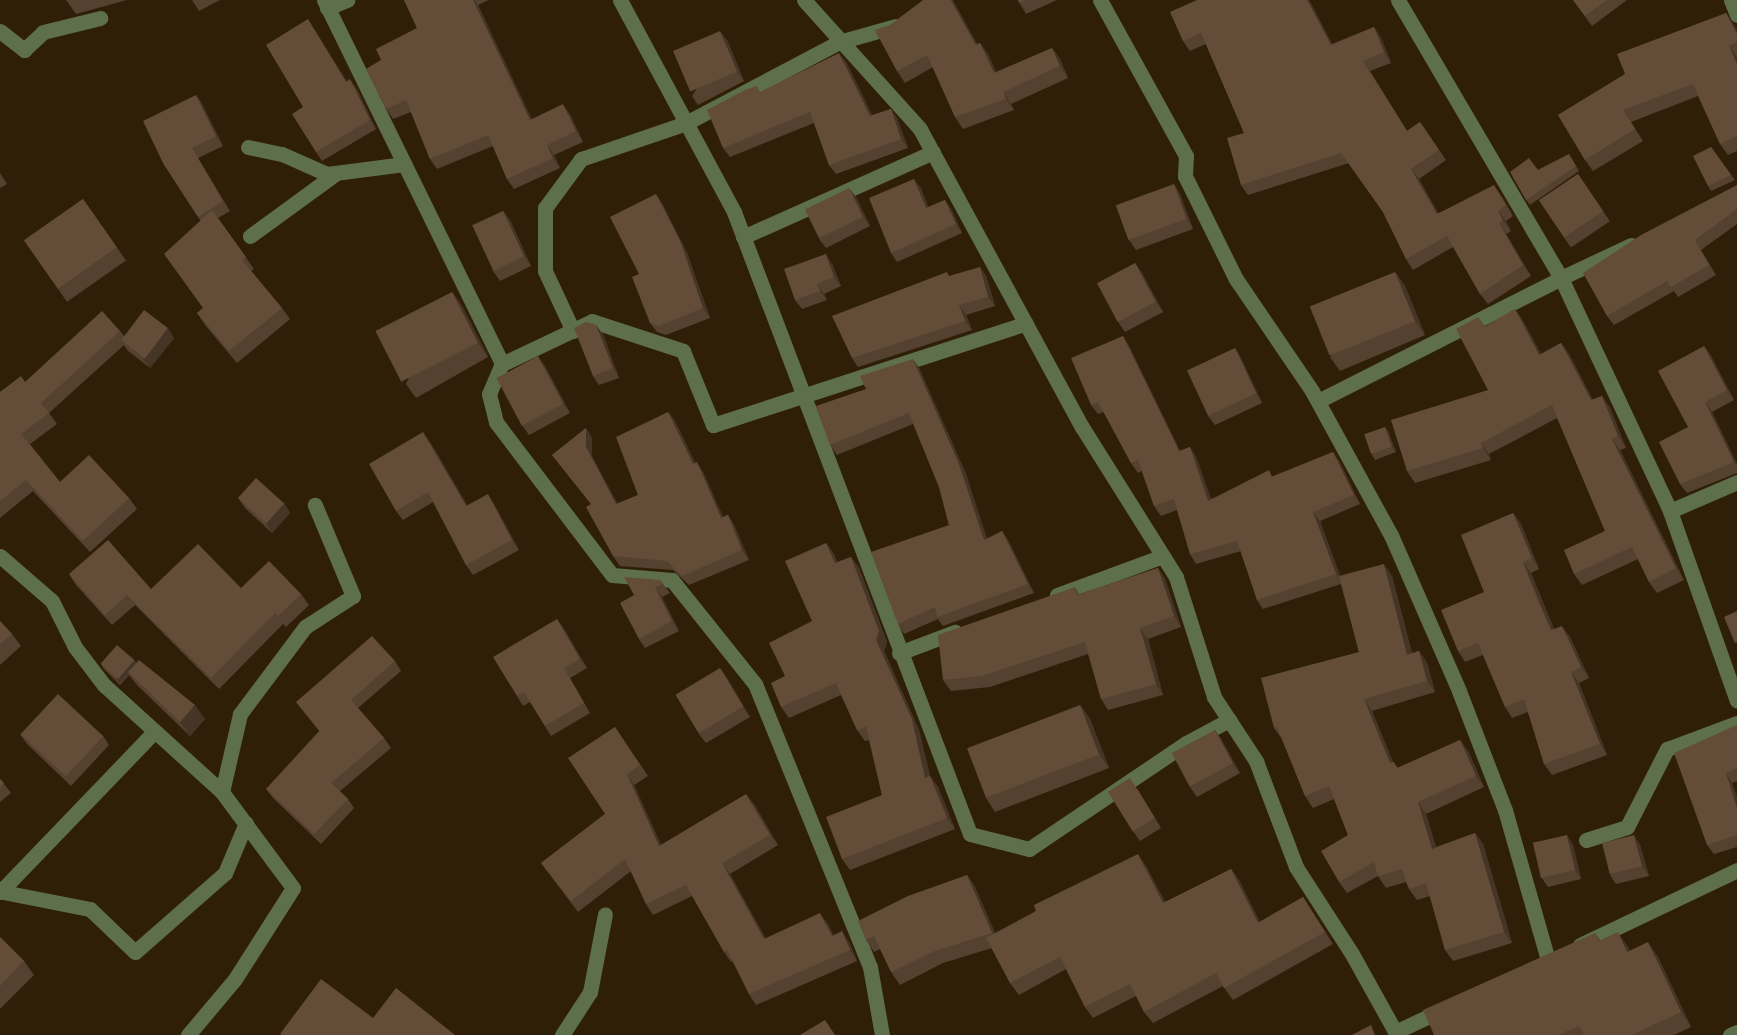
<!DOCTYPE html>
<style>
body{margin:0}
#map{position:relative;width:1737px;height:1035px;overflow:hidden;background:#301f08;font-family:"Zilla Slab",serif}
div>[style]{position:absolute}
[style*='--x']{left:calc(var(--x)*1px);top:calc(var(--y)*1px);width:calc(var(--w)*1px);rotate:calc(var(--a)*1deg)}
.minor>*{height:15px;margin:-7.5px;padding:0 7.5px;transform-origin:7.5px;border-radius:7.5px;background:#5e6f4b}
.wall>*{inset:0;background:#554130;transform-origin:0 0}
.shaded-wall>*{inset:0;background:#453527;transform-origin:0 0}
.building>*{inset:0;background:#634c38;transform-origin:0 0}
span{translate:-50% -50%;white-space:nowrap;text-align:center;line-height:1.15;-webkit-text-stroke:4.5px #120b03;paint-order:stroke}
</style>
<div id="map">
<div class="minor">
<div style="--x:324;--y:0;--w:405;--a:63.9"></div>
<div style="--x:620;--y:0;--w:241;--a:61.7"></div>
<div style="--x:734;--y:212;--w:665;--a:69.22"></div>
<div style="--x:970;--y:834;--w:61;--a:14.3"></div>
<div style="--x:1029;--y:849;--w:189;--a:-34"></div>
<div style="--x:1186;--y:743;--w:49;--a:-28.1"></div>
<div style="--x:804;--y:0;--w:173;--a:48"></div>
<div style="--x:920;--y:129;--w:339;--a:61.5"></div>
<div style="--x:1082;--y:427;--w:177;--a:57.9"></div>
<div style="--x:1176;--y:577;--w:126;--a:72.4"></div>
<div style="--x:1214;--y:697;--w:77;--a:56.7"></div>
<div style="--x:1256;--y:761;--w:113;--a:69.3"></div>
<div style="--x:1296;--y:867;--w:103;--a:57.2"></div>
<div style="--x:1352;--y:954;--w:93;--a:60.9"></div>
<div style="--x:1100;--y:0;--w:178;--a:61.1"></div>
<div style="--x:1186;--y:156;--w:20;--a:93"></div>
<div style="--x:1185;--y:176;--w:115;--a:63.7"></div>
<div style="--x:1236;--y:279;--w:135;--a:55.8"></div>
<div style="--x:1312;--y:391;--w:164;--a:61.3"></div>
<div style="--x:1391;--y:535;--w:170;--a:66.4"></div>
<div style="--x:1459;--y:691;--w:128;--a:68.9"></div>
<div style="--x:1505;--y:810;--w:156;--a:74"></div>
<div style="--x:1731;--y:0;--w:16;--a:68"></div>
<div style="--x:327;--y:8;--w:22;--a:-22"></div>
<div style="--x:0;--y:31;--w:31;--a:38"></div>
<div style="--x:24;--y:50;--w:26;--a:-43"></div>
<div style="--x:43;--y:32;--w:59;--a:-13.8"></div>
<div style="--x:248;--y:147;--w:35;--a:12"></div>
<div style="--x:282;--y:154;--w:49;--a:24"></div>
<div style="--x:327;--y:174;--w:78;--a:-7.4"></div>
<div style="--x:250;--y:236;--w:105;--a:-36.1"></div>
<div style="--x:743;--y:237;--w:208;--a:-24.1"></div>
<div style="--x:1631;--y:245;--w:77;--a:154.8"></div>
<div style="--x:1561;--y:278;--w:257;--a:64.9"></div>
<div style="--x:1670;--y:511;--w:201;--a:70.6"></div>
<div style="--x:573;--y:331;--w:66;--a:-115"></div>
<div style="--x:545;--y:271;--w:63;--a:-90"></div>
<div style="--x:545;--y:208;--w:61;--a:-53.7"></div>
<div style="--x:581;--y:159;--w:111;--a:-18.9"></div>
<div style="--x:686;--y:123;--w:173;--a:-27.9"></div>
<div style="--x:839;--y:42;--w:59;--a:-15.7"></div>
<div style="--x:1318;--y:401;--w:272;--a:-26.8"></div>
<div style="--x:1561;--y:278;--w:322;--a:-120.4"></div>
<div style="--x:1670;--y:511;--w:73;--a:-23.4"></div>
<div style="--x:0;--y:556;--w:69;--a:40.9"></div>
<div style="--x:52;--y:601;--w:51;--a:63.4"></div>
<div style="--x:75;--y:647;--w:48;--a:52.7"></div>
<div style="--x:104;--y:685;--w:159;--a:42.2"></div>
<div style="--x:222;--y:792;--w:119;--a:53.5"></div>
<div style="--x:293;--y:888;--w:108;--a:122.5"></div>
<div style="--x:235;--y:979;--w:73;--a:130"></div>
<div style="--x:1057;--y:595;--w:113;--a:-20.2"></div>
<div style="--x:899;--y:653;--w:60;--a:-20.6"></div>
<div style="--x:222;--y:792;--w:80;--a:-77"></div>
<div style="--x:240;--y:714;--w:109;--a:-53.2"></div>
<div style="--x:305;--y:627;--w:57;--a:-32.9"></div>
<div style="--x:353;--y:596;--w:99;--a:-112.7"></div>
<div style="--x:1586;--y:840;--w:43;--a:-17.6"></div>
<div style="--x:1627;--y:827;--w:88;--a:-62.9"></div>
<div style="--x:1667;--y:749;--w:75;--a:-20.4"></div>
<div style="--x:0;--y:892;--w:223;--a:-46.1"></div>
<div style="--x:3;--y:892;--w:89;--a:11.1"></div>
<div style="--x:90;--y:909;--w:62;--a:43.7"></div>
<div style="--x:135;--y:952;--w:120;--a:-41.3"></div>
<div style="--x:225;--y:873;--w:54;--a:-67.2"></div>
<div style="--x:1580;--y:945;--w:174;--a:-25.5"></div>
<div style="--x:1395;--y:1032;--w:54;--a:-25.1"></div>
<div style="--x:562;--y:1035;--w:51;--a:-56.9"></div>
<div style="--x:590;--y:992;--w:79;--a:-79.1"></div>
<div style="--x:882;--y:1035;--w:69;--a:-100"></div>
<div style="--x:870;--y:967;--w:305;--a:-112.1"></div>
<div style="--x:755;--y:684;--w:133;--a:-128.6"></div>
<div style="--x:672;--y:580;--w:60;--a:-175.2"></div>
<div style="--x:612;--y:575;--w:192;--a:-127.2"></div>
<div style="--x:496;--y:422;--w:29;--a:-104"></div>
<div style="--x:489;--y:394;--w:33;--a:-67"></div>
<div style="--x:502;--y:364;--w:100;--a:-25.5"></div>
<div style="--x:592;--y:321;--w:96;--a:18.2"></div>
<div style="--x:683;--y:351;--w:80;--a:67.9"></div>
<div style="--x:713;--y:425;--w:329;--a:-18"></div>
<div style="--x:1730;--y:1035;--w:8;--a:-23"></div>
</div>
<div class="wall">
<div style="clip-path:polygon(66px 0,127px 0,76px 14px)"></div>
<div style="clip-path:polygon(192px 0,220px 0,199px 11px)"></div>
<div style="clip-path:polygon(404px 0,489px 0,478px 5px,531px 119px,570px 114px,583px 142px,554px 155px,560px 168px,514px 189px,507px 179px,493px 146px,437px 169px,430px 159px,411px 112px,393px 119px,386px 109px,381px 60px,417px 28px)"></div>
<div style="clip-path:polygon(1018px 0,1057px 0,1026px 14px)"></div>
<div style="clip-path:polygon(1197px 0,1309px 0,1332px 44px,1374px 27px,1381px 38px,1391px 63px,1370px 71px,1407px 131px,1420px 122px,1446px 160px,1419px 179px,1438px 213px,1501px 195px,1513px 216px,1506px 221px,1511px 231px,1506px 234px,1531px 276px,1488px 304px,1480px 294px,1453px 247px,1413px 270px,1406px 259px,1383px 212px,1349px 163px,1248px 195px,1241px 185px,1244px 133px,1206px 44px,1190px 51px,1183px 41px)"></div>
<div style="clip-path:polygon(1573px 0,1627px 0,1592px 26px)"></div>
<div style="clip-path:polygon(1726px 13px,1737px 30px,1737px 151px,1728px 155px,1720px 144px,1698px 96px,1631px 122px,1643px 141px,1593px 171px,1585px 160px,1558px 115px)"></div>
<div style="clip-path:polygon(314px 29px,346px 81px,357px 89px,376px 129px,322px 161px,316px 152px,303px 107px)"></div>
<div style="clip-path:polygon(875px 30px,977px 44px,980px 43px,988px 54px,996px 72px,1052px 48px,1060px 59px,1068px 78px,1011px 104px,1014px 110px,963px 129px,955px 117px,933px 67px,905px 83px,897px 71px)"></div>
<div style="clip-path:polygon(727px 40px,744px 81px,698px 105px,692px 96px)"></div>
<div style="clip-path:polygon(846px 62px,872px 115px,891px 109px,897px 118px,908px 148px,836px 174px,829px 165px,814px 123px,730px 157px,723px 148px,761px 92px)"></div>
<div style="clip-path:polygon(196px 95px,202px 104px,223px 146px,198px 158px,230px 211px,218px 218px,254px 269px,251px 271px,282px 308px,290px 319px,237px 363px,205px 325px,197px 313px,203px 308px,200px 220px,163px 163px)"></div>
<div style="clip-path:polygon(1711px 147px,1735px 180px,1711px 191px,1708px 186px)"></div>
<div style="clip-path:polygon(1569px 154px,1579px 171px,1530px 205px,1526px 200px,1538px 170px)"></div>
<div style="clip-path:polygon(0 173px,7px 184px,0 188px)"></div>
<div style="left:1578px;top:174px;width:57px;height:47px;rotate:56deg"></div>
<div style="clip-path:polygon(1174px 184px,1180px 194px,1193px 229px,1136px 250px,1129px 240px)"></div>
<div style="clip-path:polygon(1737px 185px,1737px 224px,1701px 250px,1716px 275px,1678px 297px,1674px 291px,1614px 325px,1607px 316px)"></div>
<div style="clip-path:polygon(921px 188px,928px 207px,945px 200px,951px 209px,962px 233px,897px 262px,891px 253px)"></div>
<div style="clip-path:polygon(856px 197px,870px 226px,826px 248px,819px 239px)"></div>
<div style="left:83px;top:199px;width:75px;height:72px;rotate:55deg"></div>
<div style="clip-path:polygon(662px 203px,687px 253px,710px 318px,666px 335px,657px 332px,650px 323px,639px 274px)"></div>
<div style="clip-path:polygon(503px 211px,510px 220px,531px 266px,500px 281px,493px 271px)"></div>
<div style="clip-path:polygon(1135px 263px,1142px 273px,1163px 312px,1125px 332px,1118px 322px)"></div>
<div style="clip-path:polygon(832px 264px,841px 286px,824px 294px,827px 300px,802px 309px,795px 300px)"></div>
<div style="clip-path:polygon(980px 267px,986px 276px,995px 306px,966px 315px,972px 330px,858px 367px,852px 358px)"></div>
<div style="clip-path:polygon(1395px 272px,1405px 286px,1425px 335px,1340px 371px,1330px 357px)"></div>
<div style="clip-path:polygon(452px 292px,462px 306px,488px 357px,416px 398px,406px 384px)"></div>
<div style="clip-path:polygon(1515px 309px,1523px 321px,1541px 354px,1561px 343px,1569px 354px,1593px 400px,1602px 396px,1610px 408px,1626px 448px,1620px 450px,1684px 580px,1657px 593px,1649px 582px,1638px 559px,1582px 585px,1574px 574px,1605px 531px,1557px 418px,1489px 454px,1491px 460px,1415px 483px,1407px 471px,1488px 390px,1478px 317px,1485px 327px)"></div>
<div style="clip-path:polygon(596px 325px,603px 335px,619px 378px,599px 385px,593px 376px)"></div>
<div style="clip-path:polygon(120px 331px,124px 336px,174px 338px,150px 368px,127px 350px,124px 345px,49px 413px,57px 424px,30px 444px,60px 482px,129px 498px,137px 509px,90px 552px,33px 491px,0 518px,0 392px,25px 382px)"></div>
<div style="clip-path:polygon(1123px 336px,1129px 346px,1180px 451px,1190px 447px,1196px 457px,1211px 499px,1273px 476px,1333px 452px,1339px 461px,1360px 504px,1320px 521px,1340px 576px,1392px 576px,1412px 653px,1419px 651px,1427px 663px,1435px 692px,1372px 711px,1393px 762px,1398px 768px,1460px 740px,1468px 751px,1484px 787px,1426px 814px,1436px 847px,1475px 833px,1483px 844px,1512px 943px,1453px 961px,1445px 950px,1430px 896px,1417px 900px,1409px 889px,1406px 882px,1386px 888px,1378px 876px,1347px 893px,1339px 882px,1348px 835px,1334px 799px,1313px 808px,1305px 796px,1282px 739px,1274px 728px,1359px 652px,1341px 584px,1263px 609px,1257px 600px,1241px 551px,1196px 564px,1190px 554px,1177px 510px,1161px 516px,1154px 506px,1142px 471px,1138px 473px,1131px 463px,1104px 412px,1098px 414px,1091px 405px)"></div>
<div style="clip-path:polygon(1704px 346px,1711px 356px,1734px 400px,1712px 412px,1737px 464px,1737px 473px,1687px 493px,1680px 484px)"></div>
<div style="clip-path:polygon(1235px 348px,1241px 358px,1262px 403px,1215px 425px,1208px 416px)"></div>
<div style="clip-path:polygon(545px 366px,570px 413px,529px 435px,522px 425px)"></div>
<div style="clip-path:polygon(919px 368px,966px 474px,987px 539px,1002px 531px,1008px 540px,1034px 593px,943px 626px,938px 619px,904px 634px,898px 624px,949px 525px,939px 487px,913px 424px,837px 455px,830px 445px,866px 389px)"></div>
<div style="clip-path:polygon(668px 412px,675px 421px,695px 463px,703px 472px,723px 517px,728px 515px,734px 525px,749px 560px,689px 585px,673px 570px,620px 566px,613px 556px,591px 504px,552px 455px,586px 428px,592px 438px,592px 456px,617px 504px,638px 495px)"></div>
<div style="clip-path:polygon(1385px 427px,1388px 431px,1396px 452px,1375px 460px,1372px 455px)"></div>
<div style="clip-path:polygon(430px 442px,467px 505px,494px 504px,519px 550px,473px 575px,466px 565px,433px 502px,403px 520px,396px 511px)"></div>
<div style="clip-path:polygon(238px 498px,284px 503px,290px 513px,272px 533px,245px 508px)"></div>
<div style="clip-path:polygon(1513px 513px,1521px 524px,1539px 569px,1531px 573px,1554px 629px,1570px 637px,1589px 678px,1579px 683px,1607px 755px,1552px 775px,1544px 764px,1528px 712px,1512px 718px,1505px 707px,1483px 655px,1465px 662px,1458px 651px,1484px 592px)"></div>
<div style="clip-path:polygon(826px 543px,834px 554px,837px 562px,851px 557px,859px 568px,887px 642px,884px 651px,919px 730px,930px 776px,938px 787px,955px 829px,850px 870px,842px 859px,882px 795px,869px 740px,865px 741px,857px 730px,841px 695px,789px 718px,781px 707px,812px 621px)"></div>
<div style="clip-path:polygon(1158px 568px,1165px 579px,1181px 627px,1148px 639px,1163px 695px,1108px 710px,1101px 699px,1088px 654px,990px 687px,951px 691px,943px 680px,1075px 587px,1079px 594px)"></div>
<div style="clip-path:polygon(69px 574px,151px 589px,241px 588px,301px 594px,309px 605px,286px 627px,283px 624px,219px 689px,135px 605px,112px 625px,76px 585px)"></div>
<div style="clip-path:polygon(660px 580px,670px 593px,662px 597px,679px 631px,645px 648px,639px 639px,634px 595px)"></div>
<div style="clip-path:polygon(557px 619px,564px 629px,587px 668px,570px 678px,590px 713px,551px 736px,530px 702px,523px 706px,517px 696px)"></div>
<div style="clip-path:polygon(0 621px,12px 634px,21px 646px,0 665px)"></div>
<div style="clip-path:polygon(395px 661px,401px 671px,358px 708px,384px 738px,391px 748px,340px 791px,348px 799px,354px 808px,321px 844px,273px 798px,266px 789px,319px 731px,296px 702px)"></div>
<div style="clip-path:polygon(136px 663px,205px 719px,190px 736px,138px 686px,129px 675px,120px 685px,104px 669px,101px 664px)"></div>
<div style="clip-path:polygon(720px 668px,727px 678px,750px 717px,706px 743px,699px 734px)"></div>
<div style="clip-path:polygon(1080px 705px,1090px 719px,1109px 768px,995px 812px,986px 798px)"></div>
<div style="clip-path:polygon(1737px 725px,1737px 781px,1732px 783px,1737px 797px,1737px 847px,1714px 854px,1707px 845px)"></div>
<div style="clip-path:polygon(615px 727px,648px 776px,634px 785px,661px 845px,754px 804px,778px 845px,730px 874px,766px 939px,828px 924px,833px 935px,849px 942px,857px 961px,756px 1005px,749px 994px,733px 961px,731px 962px,724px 952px,692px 896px,653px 915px,646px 904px,631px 871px,578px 912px,541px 863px,605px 814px)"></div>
<div style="clip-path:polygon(1215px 730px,1221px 739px,1240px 773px,1197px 797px,1190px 787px)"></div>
<div style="clip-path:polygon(20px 734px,103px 736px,109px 745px,71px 786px,27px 744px)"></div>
<div style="clip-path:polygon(0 779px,11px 793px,0 802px)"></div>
<div style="clip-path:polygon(1137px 788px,1161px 828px,1140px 841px,1133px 831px)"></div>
<div style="clip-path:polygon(1573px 845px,1581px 879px,1548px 887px,1541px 877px)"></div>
<div style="clip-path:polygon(1640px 845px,1649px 876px,1616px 884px,1610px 875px)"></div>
<div style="clip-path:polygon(1146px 866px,1165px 902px,1231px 869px,1239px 880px,1259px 922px,1303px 897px,1333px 944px,1233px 1000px,1223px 986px,1153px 1023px,1144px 1012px,1136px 996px,1093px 1018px,1085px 1007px,1066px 969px,1019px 995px,1010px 983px,992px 948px,943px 963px,900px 985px,891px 972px,880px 949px,874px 952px,866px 940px,967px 875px,975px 887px,995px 933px)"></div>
<div style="clip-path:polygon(1595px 933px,1600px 940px,1628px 947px,1630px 951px,1658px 957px,1691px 1027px,1674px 1035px,1434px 1035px)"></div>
<div style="clip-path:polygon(0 937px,24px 961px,34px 975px,0 1009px)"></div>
</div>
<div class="shaded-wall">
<div style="clip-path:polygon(473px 0,474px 0,478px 5px,537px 130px,530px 120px)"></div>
<div style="clip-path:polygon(951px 0,953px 0,984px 56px,976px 45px)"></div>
<div style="clip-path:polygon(1307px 0,1309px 0,1338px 55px,1331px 45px)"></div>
<div style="clip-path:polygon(1726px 13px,1737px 30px,1737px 34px)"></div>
<div style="clip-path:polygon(308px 19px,314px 29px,353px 91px,346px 82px)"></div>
<div style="clip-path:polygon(1374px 27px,1381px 38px,1391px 63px,1384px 52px)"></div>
<div style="clip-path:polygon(720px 31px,727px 40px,744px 81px,737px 72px)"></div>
<div style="clip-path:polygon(980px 43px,988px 54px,1002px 85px,994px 73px)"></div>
<div style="clip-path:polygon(1729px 46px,1737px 57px,1737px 64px)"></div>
<div style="clip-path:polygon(1052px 48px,1060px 59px,1068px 78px,1060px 66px)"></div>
<div style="clip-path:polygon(839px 53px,846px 62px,877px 125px,870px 116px)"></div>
<div style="clip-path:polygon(1363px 61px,1370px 71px,1414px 142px,1407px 131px)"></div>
<div style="clip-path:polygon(350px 79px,357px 89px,376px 129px,370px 120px)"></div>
<div style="clip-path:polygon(1003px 92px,1011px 104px,1014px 110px,1006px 99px)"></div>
<div style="clip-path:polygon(196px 95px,202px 104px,223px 146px,216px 136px)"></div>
<div style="clip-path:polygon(563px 104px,570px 114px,583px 142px,576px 131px)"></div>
<div style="clip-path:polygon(891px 109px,897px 118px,908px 148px,901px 139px)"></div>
<div style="clip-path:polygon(547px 145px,554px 155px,560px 168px,553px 158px)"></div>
<div style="clip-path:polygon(192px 148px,198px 158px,230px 211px,223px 201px)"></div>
<div style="clip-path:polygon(1411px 169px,1419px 179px,1444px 224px,1437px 214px)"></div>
<div style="clip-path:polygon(914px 179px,921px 188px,932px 217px,926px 208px)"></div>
<div style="clip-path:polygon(1174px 184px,1180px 194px,1193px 229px,1187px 219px)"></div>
<div style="clip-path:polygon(1494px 185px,1501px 195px,1513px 216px,1506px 205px)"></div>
<div style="clip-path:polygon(849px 188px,856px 197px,870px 226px,863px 217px)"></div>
<div style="clip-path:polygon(656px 194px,662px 203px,687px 253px,710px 318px,703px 308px)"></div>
<div style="clip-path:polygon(945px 200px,951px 209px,962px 233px,956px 224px)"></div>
<div style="clip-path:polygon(503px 211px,510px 220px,531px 266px,524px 256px)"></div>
<div style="clip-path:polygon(1498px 211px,1506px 221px,1511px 231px,1503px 221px)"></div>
<div style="clip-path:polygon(1499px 223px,1506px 234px,1531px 276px,1523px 265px)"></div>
<div style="clip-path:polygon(1695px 240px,1716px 275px,1709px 265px)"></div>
<div style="clip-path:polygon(826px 254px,832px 264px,841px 286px,834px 277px)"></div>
<div style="clip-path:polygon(1135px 263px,1142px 273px,1163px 312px,1156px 302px)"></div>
<div style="clip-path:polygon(980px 267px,986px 276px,995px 306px,988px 297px)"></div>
<div style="clip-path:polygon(1395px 272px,1405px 286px,1425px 335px,1415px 321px)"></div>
<div style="clip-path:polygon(817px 284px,824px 294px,827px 300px,820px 291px)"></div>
<div style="clip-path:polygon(452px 292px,462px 306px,488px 357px,478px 343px)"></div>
<div style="clip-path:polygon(959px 305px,966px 315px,972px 330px,965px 321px)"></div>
<div style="clip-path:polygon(1515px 309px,1523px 321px,1547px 366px,1539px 355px)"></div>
<div style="clip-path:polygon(596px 325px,603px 335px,619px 378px,613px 368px)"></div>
<div style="clip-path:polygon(168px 328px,174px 338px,150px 368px,143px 359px)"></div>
<div style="clip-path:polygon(1123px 336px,1129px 346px,1185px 461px,1179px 451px)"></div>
<div style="clip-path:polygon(1561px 343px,1569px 354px,1599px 412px,1591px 400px)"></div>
<div style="clip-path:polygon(1704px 346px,1711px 356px,1734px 400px,1727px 390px)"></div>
<div style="clip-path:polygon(1235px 348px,1241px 358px,1262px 403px,1256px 393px)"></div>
<div style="clip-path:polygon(538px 356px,545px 366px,570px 413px,563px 404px)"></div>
<div style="clip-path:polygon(913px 359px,919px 368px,966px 474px,990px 550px,984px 540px)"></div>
<div style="clip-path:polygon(1602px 396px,1610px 408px,1626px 448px,1618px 436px)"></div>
<div style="clip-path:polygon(1705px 402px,1712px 412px,1737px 464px,1737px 466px,1734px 462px)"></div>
<div style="clip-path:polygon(668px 412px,675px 421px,700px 473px,693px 464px)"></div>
<div style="clip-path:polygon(1385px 427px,1388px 431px,1396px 452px,1392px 447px)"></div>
<div style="clip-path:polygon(586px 428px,592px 438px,592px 456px,623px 514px,616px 504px,586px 447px)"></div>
<div style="clip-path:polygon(423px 432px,430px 442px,473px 515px,466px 506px)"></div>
<div style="clip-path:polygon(1612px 439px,1620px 450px,1684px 580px,1676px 568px)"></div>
<div style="clip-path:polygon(1481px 443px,1489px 454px,1491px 460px,1483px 448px)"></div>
<div style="clip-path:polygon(1190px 447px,1196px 457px,1215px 510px,1208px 501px)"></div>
<div style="clip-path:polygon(1333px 452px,1339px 461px,1360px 504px,1354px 495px)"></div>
<div style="clip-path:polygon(697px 462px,703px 472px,728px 528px,721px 518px)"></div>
<div style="clip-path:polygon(488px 494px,494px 504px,519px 550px,512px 540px)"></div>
<div style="clip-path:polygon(284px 503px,290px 513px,272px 533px,266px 523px)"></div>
<div style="clip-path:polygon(1313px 512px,1320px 521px,1343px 583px,1336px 574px)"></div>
<div style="clip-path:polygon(1513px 513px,1521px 524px,1539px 569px,1532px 558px)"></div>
<div style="clip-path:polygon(728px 515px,734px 525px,749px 560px,742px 550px)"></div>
<div style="clip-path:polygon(1002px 531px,1008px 540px,1034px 593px,1028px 584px)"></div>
<div style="clip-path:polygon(826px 543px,834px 554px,842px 574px,835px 563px)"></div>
<div style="clip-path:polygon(851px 557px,859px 568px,887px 642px,884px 651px,919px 730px,933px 789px,925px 778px,876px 640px)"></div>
<div style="clip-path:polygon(1523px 562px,1531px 573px,1559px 641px,1551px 630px)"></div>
<div style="clip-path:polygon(1384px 564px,1392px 576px,1415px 666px,1407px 655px)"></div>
<div style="clip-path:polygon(1158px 568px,1165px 579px,1181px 627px,1174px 616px)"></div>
<div style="clip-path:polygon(655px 587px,662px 597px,679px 631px,672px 621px)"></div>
<div style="clip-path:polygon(557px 619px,564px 629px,587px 668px,580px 659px)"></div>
<div style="clip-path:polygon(1562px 626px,1570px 637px,1589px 678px,1581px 667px)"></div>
<div style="clip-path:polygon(1140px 628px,1148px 639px,1163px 695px,1156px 684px)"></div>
<div style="clip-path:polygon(1419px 651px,1427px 663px,1435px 692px,1427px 681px)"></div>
<div style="left:134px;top:660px;width:6px;height:26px;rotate:45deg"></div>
<div style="clip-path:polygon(720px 668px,727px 678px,750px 717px,743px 707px)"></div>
<div style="clip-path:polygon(1571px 672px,1579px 683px,1607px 755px,1600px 744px)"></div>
<div style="clip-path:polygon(1364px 699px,1372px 711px,1398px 775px,1390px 763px)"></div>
<div style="clip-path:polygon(195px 705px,205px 719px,190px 736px,180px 722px)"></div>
<div style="clip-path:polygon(1080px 705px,1090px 719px,1109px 768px,1099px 754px)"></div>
<div style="clip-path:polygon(1215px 730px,1221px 739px,1240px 773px,1233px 764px)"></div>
<div style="clip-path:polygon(1460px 740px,1468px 751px,1484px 787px,1476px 776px)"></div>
<div style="clip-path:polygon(1726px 773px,1732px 783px,1737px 797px,1737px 808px)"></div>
<div style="clip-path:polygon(627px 774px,634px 785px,666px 857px,659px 846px)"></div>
<div style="clip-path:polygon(930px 776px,938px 787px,955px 829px,947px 818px)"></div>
<div style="clip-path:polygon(746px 794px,754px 804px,778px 845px,770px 835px)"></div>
<div style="clip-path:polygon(1418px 802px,1426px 814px,1440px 860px,1432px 849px)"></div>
<div style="clip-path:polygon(1475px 833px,1483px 844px,1512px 943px,1504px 932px)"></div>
<div style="clip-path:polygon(1567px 835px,1573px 845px,1581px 879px,1575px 870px)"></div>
<div style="clip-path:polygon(1634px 835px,1640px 845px,1649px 876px,1642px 866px)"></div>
<div style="clip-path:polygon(1138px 854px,1146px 866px,1171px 915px,1163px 903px)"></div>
<div style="clip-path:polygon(722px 863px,730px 874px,772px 950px,764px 939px)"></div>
<div style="clip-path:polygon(1231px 869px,1239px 880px,1266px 934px,1258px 923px)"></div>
<div style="clip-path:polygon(967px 875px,975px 887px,1000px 945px,992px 933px)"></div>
<div style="clip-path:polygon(820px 913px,828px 924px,839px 946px,832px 936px)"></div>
<div style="clip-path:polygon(842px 931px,849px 942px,857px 961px,850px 950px)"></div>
<div style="clip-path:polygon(1618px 932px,1628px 947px,1638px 967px,1627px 952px)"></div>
<div style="clip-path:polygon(1648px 942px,1658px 957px,1691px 1027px,1681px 1012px)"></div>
</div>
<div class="building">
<div style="clip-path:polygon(404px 0,473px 0,530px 120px,563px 104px,576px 131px,547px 145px,553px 158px,507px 179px,488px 135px,430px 159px,406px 100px,386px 109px,366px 69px,381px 60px,376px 49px,417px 28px)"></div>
<div style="clip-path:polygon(923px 0,951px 0,976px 45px,980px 43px,994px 73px,1052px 48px,1060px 66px,1003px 92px,1006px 99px,955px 117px,927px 55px,897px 71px,875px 30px,890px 25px)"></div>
<div style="clip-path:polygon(1018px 0,1026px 0,1019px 3px)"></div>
<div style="clip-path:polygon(1197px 0,1307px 0,1331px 45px,1374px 27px,1384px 52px,1363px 61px,1407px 131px,1420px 122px,1439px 150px,1411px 169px,1437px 214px,1494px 185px,1506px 205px,1498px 211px,1503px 221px,1499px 223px,1523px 265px,1480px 294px,1447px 236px,1406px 259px,1383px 212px,1341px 153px,1241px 185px,1227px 138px,1244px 133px,1201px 33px,1183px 41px,1170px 12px)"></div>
<div style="clip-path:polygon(1573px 0,1607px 0,1585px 16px)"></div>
<div style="clip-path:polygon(1726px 13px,1737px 34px,1737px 42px,1729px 46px,1737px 64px,1737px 136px,1720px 144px,1693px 84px,1623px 110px,1635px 129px,1585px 160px,1558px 115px,1625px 74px,1617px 54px)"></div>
<div style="clip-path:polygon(308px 19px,346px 82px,350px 79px,370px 120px,316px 152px,292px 114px,303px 107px,266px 45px)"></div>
<div style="left:720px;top:31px;width:44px;height:51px;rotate:67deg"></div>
<div style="clip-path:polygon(839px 53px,870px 116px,891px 109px,901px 139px,829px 165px,810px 112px,723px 148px,707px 110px,745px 90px,757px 86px,760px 92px)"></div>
<div style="clip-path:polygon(196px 95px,216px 136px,192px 148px,223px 201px,198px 217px,163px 163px,143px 121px)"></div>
<div style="clip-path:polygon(1711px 147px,1731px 175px,1708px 186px,1693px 156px)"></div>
<div style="clip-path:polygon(1569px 154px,1576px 166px,1526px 200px,1510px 172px,1529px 158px,1538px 170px)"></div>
<div style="left:1578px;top:174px;width:45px;height:47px;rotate:56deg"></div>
<div style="clip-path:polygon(914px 179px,926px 208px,945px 200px,956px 224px,891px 253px,869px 198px)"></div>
<div style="left:1174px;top:184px;width:37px;height:62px;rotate:70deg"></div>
<div style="clip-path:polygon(1737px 185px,1737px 209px,1695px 240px,1709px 265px,1671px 287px,1667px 281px,1607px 316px,1583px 273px,1641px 235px)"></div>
<div style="left:849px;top:188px;width:32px;height:49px;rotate:64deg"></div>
<div style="clip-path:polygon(656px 194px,681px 243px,703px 308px,659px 326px,650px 323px,632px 277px,639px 274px,610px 217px)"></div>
<div style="left:83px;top:199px;width:59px;height:72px;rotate:55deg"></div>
<div style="clip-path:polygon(212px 210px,246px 257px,242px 260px,282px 308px,229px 351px,197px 313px,203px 308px,164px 254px)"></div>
<div style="left:503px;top:211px;width:50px;height:34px;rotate:65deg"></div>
<div style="clip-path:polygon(826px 254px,834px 277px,817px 284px,820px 291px,795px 300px,784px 269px)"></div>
<div style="left:1135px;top:263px;width:44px;height:43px;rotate:62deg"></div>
<div style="clip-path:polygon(980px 267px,988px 297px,959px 305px,965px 321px,852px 358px,832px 316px,947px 272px,949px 276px)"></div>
<div style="left:1395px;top:272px;width:53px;height:92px;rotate:68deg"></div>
<div style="left:452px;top:292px;width:57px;height:86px;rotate:63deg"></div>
<div style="clip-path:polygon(1515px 309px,1539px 355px,1561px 343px,1591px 400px,1602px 396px,1618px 436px,1612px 439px,1676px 568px,1649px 582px,1632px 547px,1574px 574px,1564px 550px,1605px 531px,1552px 405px,1481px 443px,1483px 448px,1407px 471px,1391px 420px,1488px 390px,1456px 329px,1478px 317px,1484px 327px)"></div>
<div style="left:144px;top:310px;width:30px;height:38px;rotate:37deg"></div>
<div style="clip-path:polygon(102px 311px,120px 331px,41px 403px,49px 413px,21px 434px,60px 482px,89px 455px,129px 498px,83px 541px,26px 480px,0 501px,0 392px,21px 376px,25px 382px)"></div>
<div style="clip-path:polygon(586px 322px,596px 325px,613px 368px,593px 376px,574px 328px)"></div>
<div style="clip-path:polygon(1123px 336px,1179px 451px,1190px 447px,1208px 501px,1269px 470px,1272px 477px,1333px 452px,1354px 495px,1313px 512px,1336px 574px,1257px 600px,1237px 541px,1190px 554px,1174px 499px,1154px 506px,1138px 460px,1131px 463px,1098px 402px,1091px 405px,1071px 358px)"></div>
<div style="clip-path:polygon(1704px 346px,1727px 390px,1705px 402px,1734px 462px,1680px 484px,1659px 442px,1688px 427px,1658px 371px)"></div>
<div style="left:1235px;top:348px;width:50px;height:53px;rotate:65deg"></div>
<div style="left:538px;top:356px;width:54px;height:47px;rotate:62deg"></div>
<div style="clip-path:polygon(913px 359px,959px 464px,984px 540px,1002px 531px,1028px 584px,937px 617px,935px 607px,898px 624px,871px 552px,949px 525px,939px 487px,909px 413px,830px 445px,816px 406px,866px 389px,860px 376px)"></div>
<div style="clip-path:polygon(668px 412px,693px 464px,697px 462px,721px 518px,728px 515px,742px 550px,682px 576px,667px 561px,613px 556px,586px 507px,591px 504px,552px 455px,586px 428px,586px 447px,616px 504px,638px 495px,616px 437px)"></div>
<div style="left:1385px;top:427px;width:21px;height:22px;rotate:71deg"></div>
<div style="clip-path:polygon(423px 432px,466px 506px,488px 494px,512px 540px,466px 565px,428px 492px,396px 511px,369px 464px)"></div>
<div style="left:256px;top:478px;width:38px;height:27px;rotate:42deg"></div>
<div style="clip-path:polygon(1513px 513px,1532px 558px,1523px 562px,1539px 603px,1551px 630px,1562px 626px,1581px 667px,1571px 672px,1600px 744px,1544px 764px,1524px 699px,1505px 707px,1478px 643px,1458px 651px,1441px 610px,1484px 592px,1461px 535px)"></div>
<div style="clip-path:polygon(108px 540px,151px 589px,198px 544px,241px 588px,269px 561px,301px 594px,278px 616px,275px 613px,211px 678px,127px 595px,105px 615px,69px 574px)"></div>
<div style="clip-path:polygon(826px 543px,835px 563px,851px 557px,879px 631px,876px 640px,912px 719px,925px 778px,930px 776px,947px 818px,842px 859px,826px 817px,882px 795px,866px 726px,857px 730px,836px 683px,781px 707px,771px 683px,785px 676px,769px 643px,812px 621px,785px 561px)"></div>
<div style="clip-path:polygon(1384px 564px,1407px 655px,1419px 651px,1427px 681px,1364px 699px,1390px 763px,1394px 762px,1397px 768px,1460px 740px,1476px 776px,1418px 802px,1432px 849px,1475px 833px,1504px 932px,1445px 950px,1426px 883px,1409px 889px,1402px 869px,1378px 876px,1374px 862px,1339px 882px,1321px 851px,1348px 835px,1329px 786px,1305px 796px,1277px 727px,1274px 728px,1261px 678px,1359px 652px,1339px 576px)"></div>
<div style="clip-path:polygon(1158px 568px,1174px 616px,1140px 628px,1156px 684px,1101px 699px,1085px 642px,982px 676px,943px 680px,938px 635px,1075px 587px,1077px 595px)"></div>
<div style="clip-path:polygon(624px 577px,660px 580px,663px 584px,655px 587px,672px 621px,639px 639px,620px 603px,634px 595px)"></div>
<div style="clip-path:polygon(1737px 611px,1737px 642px,1735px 643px,1724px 617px)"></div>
<div style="clip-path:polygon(557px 619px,580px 659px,564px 668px,584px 703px,545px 726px,524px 692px,517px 696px,493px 657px)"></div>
<div style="clip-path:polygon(0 621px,12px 634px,0 644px)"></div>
<div style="clip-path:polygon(372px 636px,395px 661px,351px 700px,384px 738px,331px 783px,348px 799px,314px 834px,266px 789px,320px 731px,296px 702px)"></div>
<div style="left:117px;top:645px;width:23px;height:25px;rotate:41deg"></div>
<div style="clip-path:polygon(139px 660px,195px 705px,180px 722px,128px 672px)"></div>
<div style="left:720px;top:668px;width:45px;height:52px;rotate:59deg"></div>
<div style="left:58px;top:694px;width:62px;height:55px;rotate:43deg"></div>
<div style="left:1080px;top:705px;width:53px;height:121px;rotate:69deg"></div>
<div style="clip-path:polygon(1737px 725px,1737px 768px,1726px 773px,1737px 808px,1737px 835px,1707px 845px,1674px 753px)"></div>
<div style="clip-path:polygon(615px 727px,640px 765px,627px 774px,659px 846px,746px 794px,770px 835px,722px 863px,764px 939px,820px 913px,832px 936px,842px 931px,850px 950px,749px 994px,727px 950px,724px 952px,686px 885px,646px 904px,625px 859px,571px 901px,541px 863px,605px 814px,568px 758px)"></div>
<div style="left:1215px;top:730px;width:38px;height:49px;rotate:62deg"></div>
<div style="left:1130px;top:778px;width:47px;height:26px;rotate:58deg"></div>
<div style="clip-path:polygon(0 779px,4px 783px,0 787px)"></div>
<div style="left:1567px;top:835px;width:36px;height:35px;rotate:77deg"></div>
<div style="left:1634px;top:835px;width:32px;height:33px;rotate:76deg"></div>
<div style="clip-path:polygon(1138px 854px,1163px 903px,1231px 869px,1258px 923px,1303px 897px,1325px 932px,1224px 988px,1216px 973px,1144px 1012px,1130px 984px,1085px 1007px,1060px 957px,1010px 983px,986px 938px,1036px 911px,1034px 905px)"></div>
<div style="clip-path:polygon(967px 875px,992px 933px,935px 951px,891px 972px,874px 936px,866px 940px,858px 921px,908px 896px)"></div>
<div style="clip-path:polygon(1618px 932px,1627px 952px,1648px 942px,1681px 1012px,1632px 1035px,1584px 1035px,1579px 1026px,1558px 1035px,1434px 1035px,1423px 1010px,1595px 933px,1599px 941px)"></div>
<div style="clip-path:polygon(0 937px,24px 961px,0 986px)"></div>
<div style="clip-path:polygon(321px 979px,373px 1018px,396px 988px,455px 1035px,282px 1035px,280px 1034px)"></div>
<div style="clip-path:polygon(825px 1020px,835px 1035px,800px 1035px)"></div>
<div style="clip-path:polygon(1371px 1025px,1375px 1035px,1352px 1035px)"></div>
</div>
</div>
